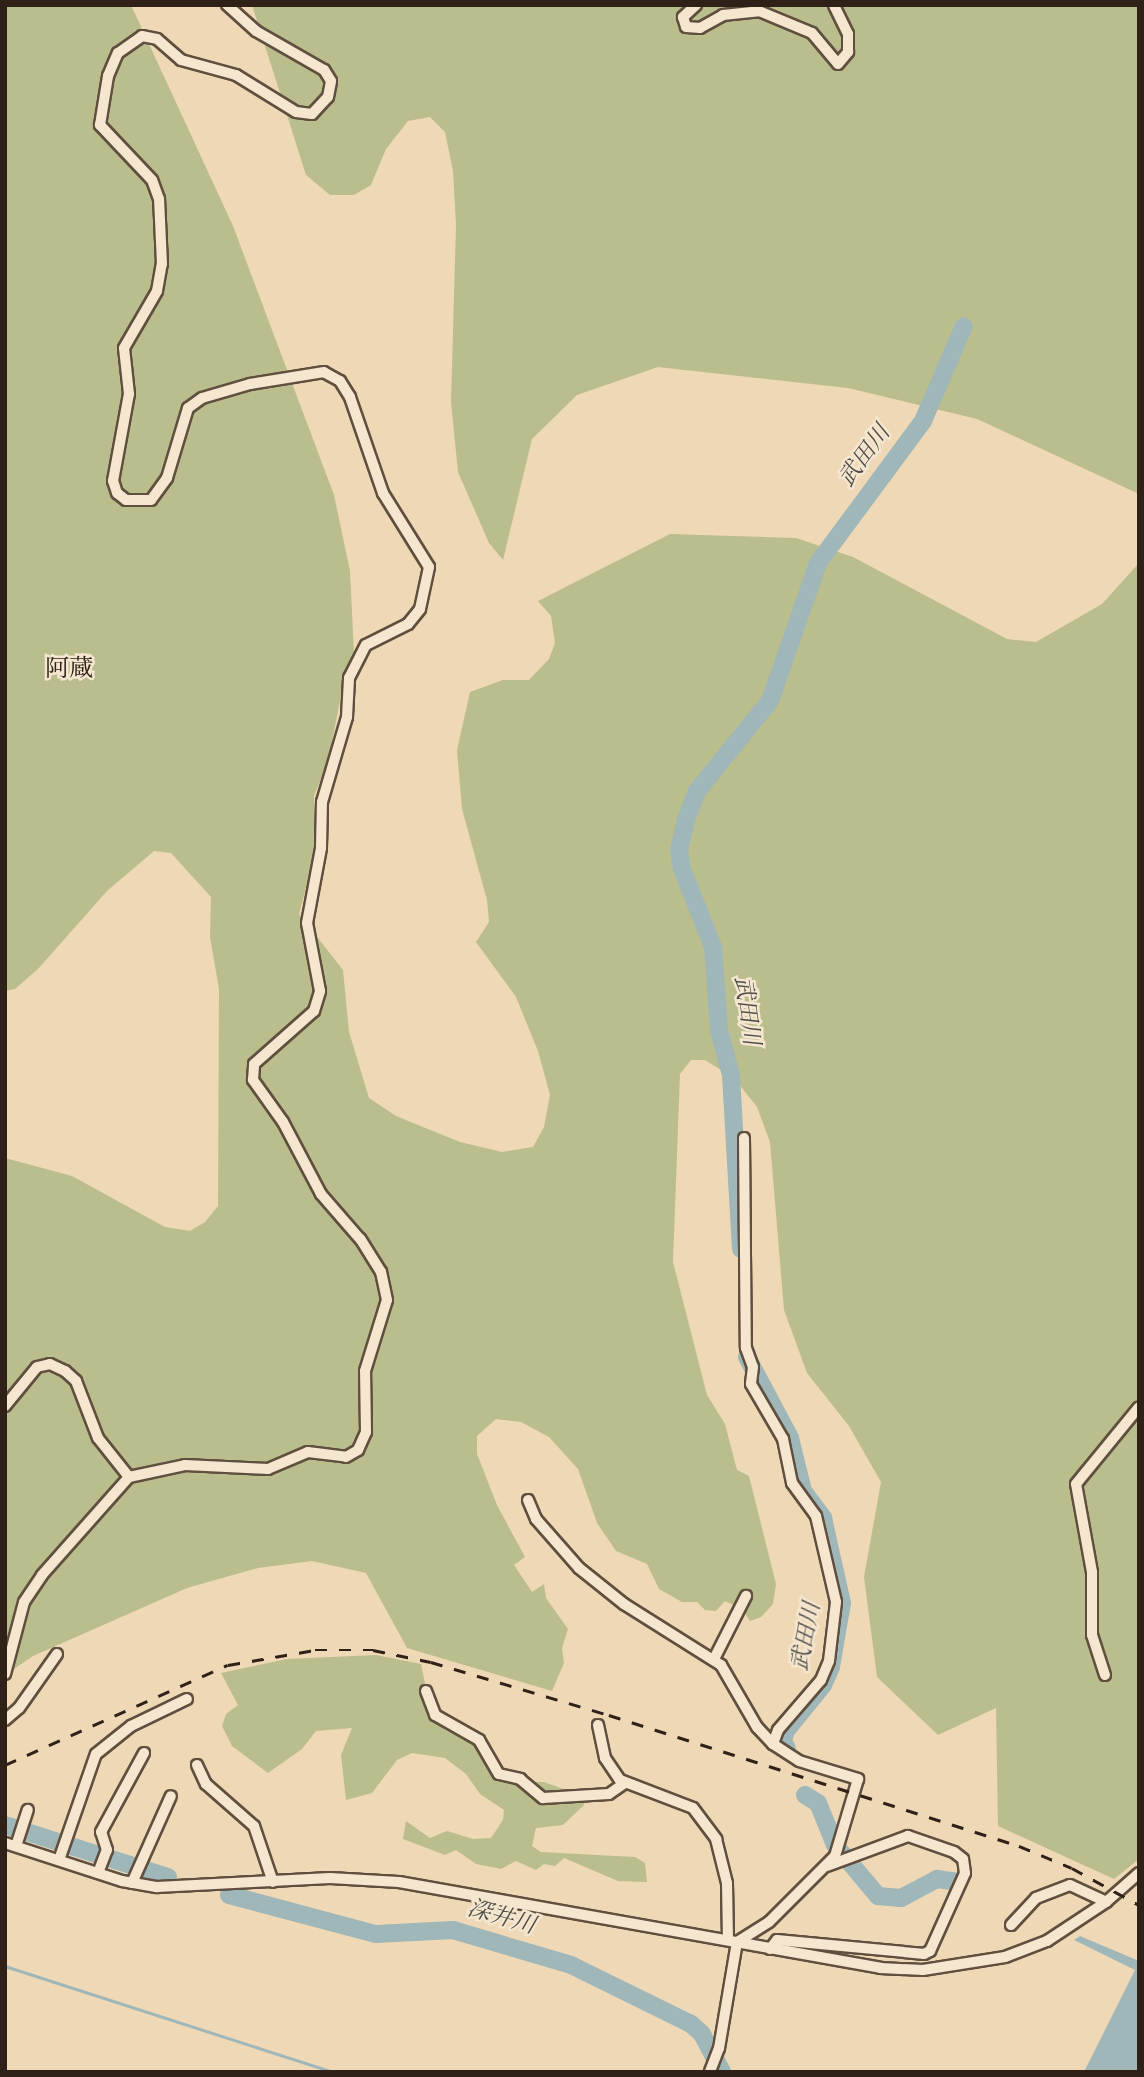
<!DOCTYPE html>
<meta charset="utf-8">
<style>
body{margin:0}
#map{position:relative;width:1144px;height:2077px;overflow:hidden;background:#efd8b5;font-family:"Sorts Mill Goudy","Noto Serif JP",serif}
div>[style]{position:absolute}
[style*='--x']{left:calc(var(--x)*1px);top:calc(var(--y)*1px);width:calc(var(--w)*1px);rotate:calc(var(--a)*1deg)}
.green>*{inset:0;background:#babe8d}
.water>*{inset:0;background:#9fb7b9}
.stream>*{height:2.5px;margin:-1.25px;padding:0 1.25px;transform-origin:1.25px;border-radius:1.25px;background:#9fb7b9}
.river>*{height:18px;margin:-9px;padding:0 9px;transform-origin:9px;border-radius:9px;background:#9fb7b9}
.roads{filter:drop-shadow(2px 0 #604f3f) drop-shadow(-2px 0 #604f3f) drop-shadow(0 2px #604f3f) drop-shadow(0 -2px #604f3f)}
.minor>*{height:10px;margin:-5px;padding:0 5px;transform-origin:5px;border-radius:5px;background:#f5e6cf}
.rail>*{height:2.5px;margin-top:-1.25px;transform-origin:0;background:repeating-linear-gradient(90deg,#302118 0 12px,transparent 0 24px)}
span{translate:-50% -50%;white-space:nowrap;text-align:center;line-height:1.15;-webkit-text-stroke:5px #f5e6cf;paint-order:stroke}
.water-label{font-size:23px;color:#514e48;font-style:italic}
.quarter-label{font-size:24px;color:#302118}
.frame{position:absolute;inset:0;border:7px solid #302118;pointer-events:none}
</style>
<div id="map">
<div class="green">
<div style="clip-path:polygon(5px 5px,131px 5px,233px 226px,334px 495px,350px 571px,354px 654px,344px 681px,328px 761px,314px 796px,314px 857px,299px 914px,343px 970px,349px 1032px,369px 1098px,396px 1116px,460px 1142px,502px 1152px,533px 1147px,544px 1127px,550px 1095px,538px 1051px,516px 997px,476px 942px,489px 922px,487px 900px,462px 809px,457px 750px,470px 692px,503px 680px,529px 680px,549px 659px,555px 643px,551px 616px,538px 601px,670px 534px,796px 538px,853px 557px,1007px 639px,1036px 642px,1102px 604px,1139px 563px,1139px 1859px,1114px 1879px,998px 1826px,996px 1708px,938px 1735px,877px 1677px,864px 1577px,881px 1482px,849px 1426px,807px 1373px,784px 1310px,770px 1142px,757px 1107px,734px 1078px,705px 1060px,691px 1060px,680px 1074px,673px 1262px,707px 1395px,725px 1424px,737px 1470px,749px 1476px,776px 1584px,773px 1604px,761px 1617px,750px 1621px,742px 1609px,725px 1601px,716px 1611px,705px 1610px,697px 1602px,682px 1602px,659px 1589px,647px 1564px,616px 1551px,597px 1523px,578px 1469px,549px 1437px,521px 1422px,496px 1419px,477px 1436px,477px 1454px,497px 1505px,525px 1557px,514px 1565px,532px 1592px,544px 1584px,546px 1598px,568px 1629px,562px 1648px,564px 1663px,552px 1691px,407px 1648px,366px 1573px,312px 1561px,258px 1568px,187px 1588px,33px 1656px,5px 1675px,5px 1158px,72px 1176px,165px 1227px,190px 1231px,205px 1222px,218px 1206px,219px 989px,210px 937px,211px 897px,171px 853px,154px 851px,107px 891px,38px 969px,15px 989px,5px 991px)"></div>
<div style="clip-path:polygon(252px 5px,1139px 5px,1139px 494px,977px 419px,848px 388px,658px 367px,577px 395px,532px 439px,503px 560px,489px 543px,458px 472px,451px 402px,456px 225px,453px 171px,445px 132px,430px 117px,408px 121px,386px 149px,371px 185px,354px 195px,330px 195px,306px 175px)"></div>
<div style="clip-path:polygon(376px 1655px,421px 1664px,431px 1712px,445px 1730px,481px 1746px,490px 1768px,522px 1782px,544px 1782px,583px 1796px,584px 1805px,563px 1825px,536px 1828px,532px 1846px,541px 1852px,635px 1857px,645px 1863px,647px 1882px,618px 1881px,564px 1858px,555px 1866px,544px 1864px,536px 1870px,516px 1861px,501px 1869px,476px 1864px,456px 1850px,445px 1855px,403px 1839px,406px 1821px,430px 1838px,447px 1831px,473px 1839px,491px 1838px,503px 1820px,504px 1810px,480px 1794px,466px 1774px,445px 1758px,412px 1753px,397px 1760px,372px 1793px,346px 1800px,341px 1755px,352px 1728px,316px 1731px,302px 1749px,268px 1773px,232px 1746px,222px 1726px,226px 1714px,238px 1705px,221px 1673px,287px 1659px)"></div>
</div>
<div class="water">
<div style="clip-path:polygon(1080px 1936px,1139px 1961px,1139px 2072px,1084px 2072px,1135px 1970px,1074px 1940px)"></div>
</div>
<div class="stream">
<div style="--x:5;--y:1966;--w:345;--a:17.9"></div>
</div>
<div class="river">
<div style="--x:741;--y:1249;--w:174;--a:-93.3"></div>
<div style="--x:731;--y:1075;--w:47;--a:-104.9"></div>
<div style="--x:719;--y:1030;--w:83;--a:-94.1"></div>
<div style="--x:713;--y:947;--w:84;--a:-111.7"></div>
<div style="--x:682;--y:869;--w:19;--a:-99"></div>
<div style="--x:679;--y:850;--w:31;--a:-77"></div>
<div style="--x:686;--y:820;--w:31;--a:-69"></div>
<div style="--x:697;--y:791;--w:116;--a:-51"></div>
<div style="--x:770;--y:701;--w:146;--a:-70.8"></div>
<div style="--x:818;--y:563;--w:177;--a:-53.5"></div>
<div style="--x:923;--y:421;--w:103;--a:-66.7"></div>
<div style="--x:747;--y:1357;--w:92;--a:62"></div>
<div style="--x:790;--y:1438;--w:55;--a:76.2"></div>
<div style="--x:803;--y:1491;--w:34;--a:53"></div>
<div style="--x:823;--y:1518;--w:87;--a:77.4"></div>
<div style="--x:842;--y:1603;--w:65;--a:99.8"></div>
<div style="--x:831;--y:1667;--w:20;--a:114"></div>
<div style="--x:823;--y:1685;--w:60;--a:129"></div>
<div style="--x:785;--y:1732;--w:11;--a:100"></div>
<div style="--x:783;--y:1743;--w:6;--a:51"></div>
<div style="--x:805;--y:1795;--w:15;--a:32"></div>
<div style="--x:818;--y:1803;--w:45;--a:68"></div>
<div style="--x:835;--y:1845;--w:67;--a:49.9"></div>
<div style="--x:878;--y:1896;--w:23;--a:5"></div>
<div style="--x:901;--y:1898;--w:41;--a:-27.8"></div>
<div style="--x:937;--y:1879;--w:21;--a:8"></div>
<div style="--x:5;--y:1825;--w:171;--a:17.7"></div>
<div style="--x:229;--y:1895;--w:152;--a:14.9"></div>
<div style="--x:376;--y:1934;--w:77;--a:-3"></div>
<div style="--x:453;--y:1930;--w:123;--a:16.5"></div>
<div style="--x:571;--y:1965;--w:134;--a:26.2"></div>
<div style="--x:691;--y:2024;--w:15;--a:42"></div>
<div style="--x:702;--y:2034;--w:43;--a:62.2"></div>
</div>
<div class="roads">
<div class="minor">
<div style="--x:696;--y:5;--w:18;--a:137"></div>
<div style="--x:683;--y:17;--w:10;--a:73"></div>
<div style="--x:686;--y:27;--w:14;--a:4"></div>
<div style="--x:700;--y:28;--w:26;--a:-29"></div>
<div style="--x:723;--y:15;--w:36;--a:-6"></div>
<div style="--x:759;--y:11;--w:57;--a:22.5"></div>
<div style="--x:812;--y:33;--w:40;--a:50"></div>
<div style="--x:838;--y:64;--w:16;--a:-50"></div>
<div style="--x:848;--y:52;--w:18;--a:-90"></div>
<div style="--x:848;--y:34;--w:32;--a:-116"></div>
<div style="--x:744;--y:1138;--w:210;--a:89.5"></div>
<div style="--x:746;--y:1348;--w:20;--a:70"></div>
<div style="--x:753;--y:1367;--w:17;--a:97"></div>
<div style="--x:751;--y:1384;--w:64;--a:59.8"></div>
<div style="--x:783;--y:1439;--w:45;--a:78.4"></div>
<div style="--x:792;--y:1483;--w:41;--a:54"></div>
<div style="--x:816;--y:1516;--w:88;--a:76.9"></div>
<div style="--x:836;--y:1602;--w:59;--a:96.8"></div>
<div style="--x:829;--y:1661;--w:21;--a:113"></div>
<div style="--x:821;--y:1680;--w:66;--a:130.7"></div>
<div style="--x:778;--y:1730;--w:15;--a:110"></div>
<div style="--x:5;--y:1406;--w:50;--a:-50.6"></div>
<div style="--x:37;--y:1367;--w:13;--a:-13"></div>
<div style="--x:50;--y:1364;--w:17;--a:25"></div>
<div style="--x:65;--y:1371;--w:15;--a:42"></div>
<div style="--x:76;--y:1381;--w:61;--a:68.9"></div>
<div style="--x:98;--y:1438;--w:50;--a:51.5"></div>
<div style="--x:129;--y:1477;--w:57;--a:-12.1"></div>
<div style="--x:185;--y:1465;--w:83;--a:2.8"></div>
<div style="--x:268;--y:1469;--w:43;--a:-23"></div>
<div style="--x:308;--y:1452;--w:38;--a:7"></div>
<div style="--x:346;--y:1457;--w:14;--a:-30"></div>
<div style="--x:358;--y:1450;--w:20;--a:-66"></div>
<div style="--x:366;--y:1432;--w:61;--a:-90.9"></div>
<div style="--x:365;--y:1371;--w:74;--a:-72.8"></div>
<div style="--x:387;--y:1300;--w:29;--a:-102"></div>
<div style="--x:381;--y:1272;--w:39;--a:-122"></div>
<div style="--x:360;--y:1239;--w:60;--a:-130.9"></div>
<div style="--x:321;--y:1194;--w:81;--a:-117.8"></div>
<div style="--x:283;--y:1122;--w:52;--a:-125.5"></div>
<div style="--x:253;--y:1080;--w:16;--a:-86"></div>
<div style="--x:254;--y:1064;--w:80;--a:-41.5"></div>
<div style="--x:314;--y:1011;--w:21;--a:-73"></div>
<div style="--x:320;--y:991;--w:69;--a:-100.8"></div>
<div style="--x:307;--y:923;--w:76;--a:-79.4"></div>
<div style="--x:321;--y:848;--w:46;--a:-88.8"></div>
<div style="--x:322;--y:802;--w:89;--a:-73.6"></div>
<div style="--x:347;--y:717;--w:39;--a:-87"></div>
<div style="--x:349;--y:678;--w:37;--a:-63"></div>
<div style="--x:366;--y:645;--w:47;--a:-26.6"></div>
<div style="--x:408;--y:624;--w:19;--a:-51"></div>
<div style="--x:420;--y:609;--w:43;--a:-77.9"></div>
<div style="--x:429;--y:567;--w:87;--a:-121.9"></div>
<div style="--x:383;--y:493;--w:102;--a:-109"></div>
<div style="--x:350;--y:397;--w:19;--a:-122"></div>
<div style="--x:340;--y:381;--w:18;--a:-151"></div>
<div style="--x:324;--y:372;--w:75;--a:170.8"></div>
<div style="--x:250;--y:384;--w:50;--a:163.7"></div>
<div style="--x:202;--y:398;--w:17;--a:144"></div>
<div style="--x:188;--y:408;--w:73;--a:106.7"></div>
<div style="--x:167;--y:478;--w:27;--a:126"></div>
<div style="--x:151;--y:500;--w:25;--a:180"></div>
<div style="--x:126;--y:500;--w:11;--a:-142"></div>
<div style="--x:117;--y:493;--w:13;--a:-108"></div>
<div style="--x:113;--y:481;--w:88;--a:-79.6"></div>
<div style="--x:129;--y:394;--w:46;--a:-96.2"></div>
<div style="--x:124;--y:348;--w:66;--a:-59.9"></div>
<div style="--x:157;--y:291;--w:27;--a:-80"></div>
<div style="--x:162;--y:264;--w:65;--a:-92.6"></div>
<div style="--x:159;--y:199;--w:20;--a:-110"></div>
<div style="--x:152;--y:180;--w:76;--a:-133.4"></div>
<div style="--x:100;--y:125;--w:50;--a:-80.7"></div>
<div style="--x:108;--y:76;--w:25;--a:-67"></div>
<div style="--x:118;--y:53;--w:29;--a:-35"></div>
<div style="--x:142;--y:36;--w:15;--a:11"></div>
<div style="--x:157;--y:39;--w:32;--a:41"></div>
<div style="--x:181;--y:60;--w:57;--a:15.3"></div>
<div style="--x:236;--y:75;--w:70;--a:31.7"></div>
<div style="--x:296;--y:112;--w:16;--a:7"></div>
<div style="--x:312;--y:114;--w:23;--a:-47"></div>
<div style="--x:328;--y:97;--w:16;--a:-79"></div>
<div style="--x:331;--y:81;--w:13;--a:-122"></div>
<div style="--x:324;--y:70;--w:78;--a:-150.2"></div>
<div style="--x:256;--y:31;--w:39;--a:-138"></div>
<div style="--x:528;--y:1500;--w:21;--a:67"></div>
<div style="--x:536;--y:1519;--w:65;--a:48.7"></div>
<div style="--x:579;--y:1568;--w:58;--a:38.7"></div>
<div style="--x:624;--y:1604;--w:115;--a:32.2"></div>
<div style="--x:721;--y:1665;--w:72;--a:59.9"></div>
<div style="--x:757;--y:1727;--w:23;--a:47"></div>
<div style="--x:773;--y:1744;--w:31;--a:33"></div>
<div style="--x:799;--y:1761;--w:62;--a:17"></div>
<div style="--x:858;--y:1779;--w:80;--a:106.6"></div>
<div style="--x:835;--y:1856;--w:93;--a:135"></div>
<div style="--x:769;--y:1922;--w:38;--a:148"></div>
<div style="--x:737;--y:1942;--w:108;--a:99.6"></div>
<div style="--x:719;--y:2048;--w:26;--a:111"></div>
<div style="--x:714;--y:1659;--w:71;--a:-63.1"></div>
<div style="--x:5;--y:1674;--w:74;--a:-75.2"></div>
<div style="--x:24;--y:1602;--w:32;--a:-56"></div>
<div style="--x:42;--y:1575;--w:131;--a:-48.4"></div>
<div style="--x:1105;--y:1675;--w:42;--a:-108"></div>
<div style="--x:1092;--y:1635;--w:63;--a:-90"></div>
<div style="--x:1092;--y:1572;--w:89;--a:-100.3"></div>
<div style="--x:1076;--y:1484;--w:99;--a:-50.7"></div>
<div style="--x:426;--y:1691;--w:26;--a:69"></div>
<div style="--x:435;--y:1715;--w:51;--a:29.6"></div>
<div style="--x:479;--y:1740;--w:39;--a:60"></div>
<div style="--x:499;--y:1774;--w:22;--a:13"></div>
<div style="--x:520;--y:1779;--w:30;--a:40"></div>
<div style="--x:543;--y:1798;--w:66;--a:-3.5"></div>
<div style="--x:609;--y:1794;--w:19;--a:-35"></div>
<div style="--x:5;--y:1720;--w:18;--a:-41"></div>
<div style="--x:19;--y:1708;--w:66;--a:-54.9"></div>
<div style="--x:598;--y:1725;--w:34;--a:78"></div>
<div style="--x:605;--y:1758;--w:27;--a:56"></div>
<div style="--x:620;--y:1780;--w:78;--a:21"></div>
<div style="--x:693;--y:1808;--w:39;--a:53"></div>
<div style="--x:716;--y:1839;--w:45;--a:76"></div>
<div style="--x:727;--y:1883;--w:57;--a:89"></div>
<div style="--x:197;--y:1765;--w:21;--a:65"></div>
<div style="--x:206;--y:1784;--w:64;--a:41.2"></div>
<div style="--x:254;--y:1826;--w:59;--a:71.3"></div>
<div style="--x:5;--y:1843;--w:123;--a:18"></div>
<div style="--x:122;--y:1881;--w:36;--a:10"></div>
<div style="--x:157;--y:1887;--w:173;--a:-3"></div>
<div style="--x:330;--y:1878;--w:69;--a:3.3"></div>
<div style="--x:399;--y:1882;--w:489;--a:10.1"></div>
<div style="--x:880;--y:1968;--w:43;--a:2.7"></div>
<div style="--x:923;--y:1970;--w:83;--a:-9"></div>
<div style="--x:1005;--y:1957;--w:45;--a:-20.9"></div>
<div style="--x:1047;--y:1941;--w:71;--a:-33.5"></div>
<div style="--x:1106;--y:1902;--w:44;--a:-41.3"></div>
<div style="--x:16;--y:1846;--w:38;--a:-72"></div>
<div style="--x:59;--y:1860;--w:112;--a:-70.8"></div>
<div style="--x:96;--y:1754;--w:45;--a:-38.7"></div>
<div style="--x:131;--y:1726;--w:62;--a:-25.7"></div>
<div style="--x:98;--y:1873;--w:25;--a:-69"></div>
<div style="--x:107;--y:1850;--w:19;--a:-108"></div>
<div style="--x:101;--y:1832;--w:90;--a:-61.4"></div>
<div style="--x:132;--y:1883;--w:95;--a:-65.9"></div>
<div style="--x:1011;--y:1925;--w:37;--a:-47"></div>
<div style="--x:1036;--y:1898;--w:36;--a:-21"></div>
<div style="--x:1070;--y:1885;--w:40;--a:25"></div>
<div style="--x:770;--y:1949;--w:11;--a:-52"></div>
<div style="--x:777;--y:1940;--w:148;--a:5.4"></div>
<div style="--x:924;--y:1954;--w:7;--a:-27"></div>
<div style="--x:930;--y:1951;--w:85;--a:-65.8"></div>
<div style="--x:965;--y:1873;--w:14;--a:-98"></div>
<div style="--x:963;--y:1859;--w:11;--a:-142"></div>
<div style="--x:954;--y:1852;--w:49;--a:-160.8"></div>
<div style="--x:908;--y:1836;--w:86;--a:159.7"></div>
</div>
</div>
<div class="rail">
<div style="--x:5;--y:1765;--w:244;--a:-24.2"></div>
<div style="--x:228;--y:1665;--w:88;--a:-9.8"></div>
<div style="--x:315;--y:1650;--w:58;--a:0"></div>
<div style="--x:373;--y:1650;--w:59;--a:11.7"></div>
<div style="--x:431;--y:1662;--w:186;--a:16.6"></div>
<div style="--x:609;--y:1715;--w:430;--a:17.7"></div>
<div style="--x:1019;--y:1846;--w:57;--a:22.5"></div>
<div style="--x:1072;--y:1868;--w:77;--a:28.9"></div>
</div>
<div class="water-label">
<span style="left:866px;top:457px;rotate:-54deg">武田川</span>
<span style="left:745px;top:1011px;rotate:82deg">武田川</span>
<span style="left:808px;top:1637px;rotate:-79deg">武田川</span>
<span style="left:501px;top:1919px;rotate:16deg">深井川</span>
</div>
<div class="quarter-label">
<span style="left:69px;top:671px">阿蔵</span>
</div>
<div class="frame"></div>
</div>
